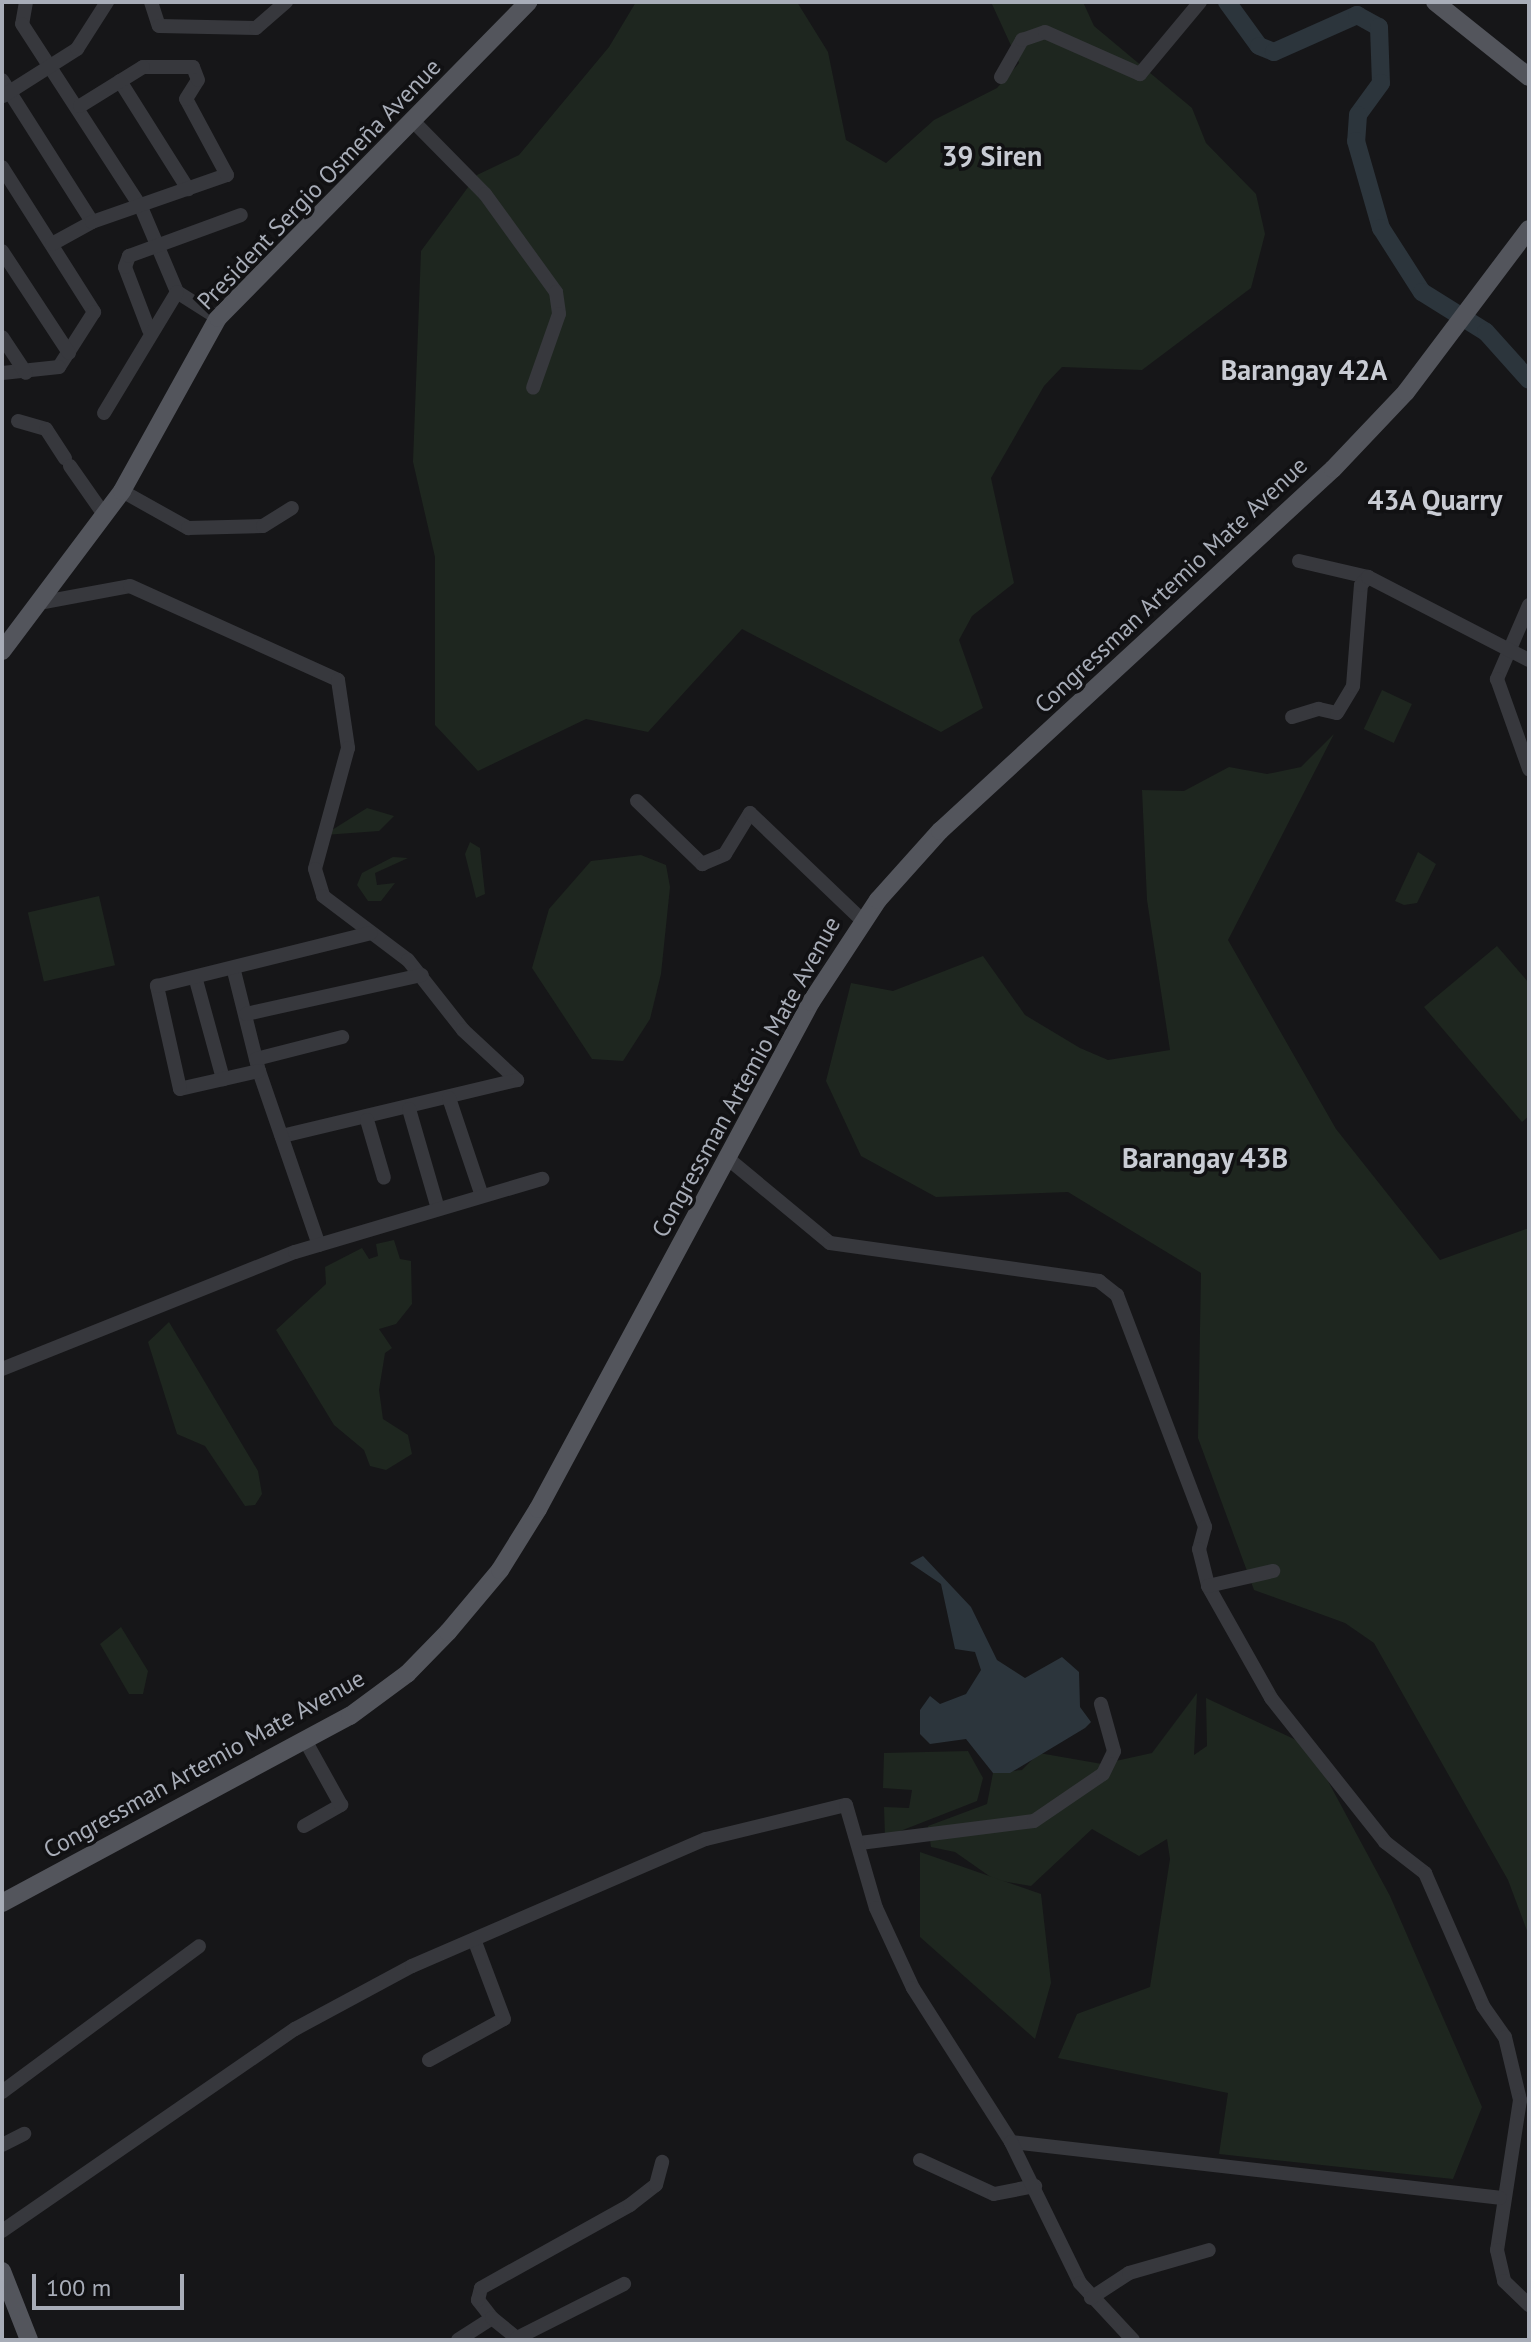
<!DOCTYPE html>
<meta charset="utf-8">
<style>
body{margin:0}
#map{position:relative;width:1531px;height:2342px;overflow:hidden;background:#161618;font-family:"PT Sans",sans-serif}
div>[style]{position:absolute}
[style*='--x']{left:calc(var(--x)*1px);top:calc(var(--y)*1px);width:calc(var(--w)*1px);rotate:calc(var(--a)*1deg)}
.green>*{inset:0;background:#1e261f;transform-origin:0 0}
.water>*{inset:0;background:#2c353c}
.river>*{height:18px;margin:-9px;padding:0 9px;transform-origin:9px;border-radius:9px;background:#2c353c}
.minor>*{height:14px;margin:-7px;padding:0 7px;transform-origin:7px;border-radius:7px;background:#37383d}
.major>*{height:18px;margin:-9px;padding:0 9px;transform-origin:9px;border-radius:9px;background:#53555c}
span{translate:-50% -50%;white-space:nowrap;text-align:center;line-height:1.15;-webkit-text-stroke:7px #111113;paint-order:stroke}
.street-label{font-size:24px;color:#a8adb8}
.quarter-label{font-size:28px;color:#c9ccd4;font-weight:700}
.frame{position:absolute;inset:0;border:4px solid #a8adb8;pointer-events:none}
.scale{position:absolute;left:32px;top:2274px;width:152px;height:36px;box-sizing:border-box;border:4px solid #a8adb8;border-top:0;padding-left:10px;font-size:24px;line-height:28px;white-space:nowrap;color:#a8adb8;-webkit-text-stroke:6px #111113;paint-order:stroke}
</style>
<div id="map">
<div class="green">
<div style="clip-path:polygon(636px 2px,797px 2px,828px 52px,846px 140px,886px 163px,934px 120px,997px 88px,1019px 63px,991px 2px,1083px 2px,1094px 26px,1192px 108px,1206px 143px,1256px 194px,1265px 234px,1251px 288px,1142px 370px,1062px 367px,1044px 386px,991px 478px,1014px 583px,972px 616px,959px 640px,983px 708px,941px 732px,742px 629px,648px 732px,586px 719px,478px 771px,435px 725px,435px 557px,413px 462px,421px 251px,477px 175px,519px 155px,609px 47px)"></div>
<div style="left:1382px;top:690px;width:33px;height:43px;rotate:25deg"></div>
<div style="clip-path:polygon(1334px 734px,1228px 940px,1336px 1129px,1440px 1260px,1529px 1228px,1529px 1936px,1508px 1880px,1374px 1643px,1345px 1623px,1254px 1590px,1198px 1438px,1201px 1273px,1068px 1192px,936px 1197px,861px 1156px,826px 1081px,851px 983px,893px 991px,983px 956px,1025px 1015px,1080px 1048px,1108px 1060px,1170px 1050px,1147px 900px,1142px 790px,1184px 791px,1229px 767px,1267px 774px,1301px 767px)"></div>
<div style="clip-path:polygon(367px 808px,394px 816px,379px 831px,324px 835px)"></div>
<div style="clip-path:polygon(470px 842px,480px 848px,485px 894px,476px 898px,465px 854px)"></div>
<div style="clip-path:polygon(1418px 852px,1436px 864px,1417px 903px,1404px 905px,1395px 901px)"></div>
<div style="clip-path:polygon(641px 855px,666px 865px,670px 887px,661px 974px,650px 1019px,623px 1061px,592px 1059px,532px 968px,549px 909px,591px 861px)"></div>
<div style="clip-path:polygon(393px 857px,408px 858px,375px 873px,377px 885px,395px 883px,381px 901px,368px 901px,357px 885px,362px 873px)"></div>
<div style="left:99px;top:896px;width:71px;height:73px;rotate:77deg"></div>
<div style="clip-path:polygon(1497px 946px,1529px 983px,1529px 1116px,1522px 1122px,1424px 1007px)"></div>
<div style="clip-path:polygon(394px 1240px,400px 1259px,411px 1261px,412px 1304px,396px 1324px,379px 1329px,392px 1348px,385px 1353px,379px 1390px,383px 1419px,408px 1435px,412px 1454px,386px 1470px,370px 1466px,364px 1450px,334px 1425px,276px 1330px,326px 1284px,325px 1267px,362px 1248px,369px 1259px,378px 1256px,376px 1244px)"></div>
<div style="clip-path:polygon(169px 1322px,258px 1471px,262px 1494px,255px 1505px,245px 1506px,205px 1446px,177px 1434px,148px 1342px)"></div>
<div style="clip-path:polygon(121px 1627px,148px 1671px,143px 1694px,129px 1694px,100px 1644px)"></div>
<div style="clip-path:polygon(1197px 1693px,1194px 1755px,1207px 1746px,1206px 1698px,1309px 1746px,1390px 1896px,1482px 2107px,1453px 2179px,1219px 2154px,1228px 2093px,1058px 2058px,1077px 2014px,1150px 1987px,1170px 1859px,1167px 1839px,1139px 1856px,1092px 1829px,1031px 1886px,995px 1880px,955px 1852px,931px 1847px,928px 1826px,987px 1804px,993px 1773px,1022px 1770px,1039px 1753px,1102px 1764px,1152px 1753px)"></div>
<div style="clip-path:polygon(968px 1751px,983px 1778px,977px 1801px,885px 1837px,884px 1807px,909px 1808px,912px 1790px,883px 1788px,884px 1753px)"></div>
<div style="clip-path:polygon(920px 1852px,1041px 1894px,1051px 1983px,1035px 2039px,920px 1937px)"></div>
</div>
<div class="water">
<div style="clip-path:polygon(923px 1556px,971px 1607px,997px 1660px,1025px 1678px,1062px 1657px,1079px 1672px,1080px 1707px,1091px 1722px,1085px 1728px,1010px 1773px,993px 1773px,966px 1739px,930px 1744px,920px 1734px,920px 1710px,930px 1696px,940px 1704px,966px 1694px,981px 1670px,975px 1652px,955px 1649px,941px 1584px,910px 1563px)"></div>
</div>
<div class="river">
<div style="--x:1227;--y:2;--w:54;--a:54"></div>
<div style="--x:1259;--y:46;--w:16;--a:22"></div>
<div style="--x:1274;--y:52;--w:91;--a:-24"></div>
<div style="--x:1357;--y:15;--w:25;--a:29"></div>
<div style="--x:1379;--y:27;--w:56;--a:88"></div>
<div style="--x:1381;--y:83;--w:39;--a:126"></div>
<div style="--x:1358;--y:115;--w:26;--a:94"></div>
<div style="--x:1356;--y:141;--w:91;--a:74"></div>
<div style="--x:1381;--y:228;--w:76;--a:57.4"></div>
<div style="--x:1422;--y:292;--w:75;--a:32"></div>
<div style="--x:1486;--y:332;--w:64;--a:48.1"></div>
</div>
<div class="minor">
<div style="--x:26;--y:2;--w:22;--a:100"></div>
<div style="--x:22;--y:24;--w:218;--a:57"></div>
<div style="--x:141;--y:207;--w:92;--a:67"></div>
<div style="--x:177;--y:292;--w:49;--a:32.4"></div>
<div style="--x:151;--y:2;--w:25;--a:72"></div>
<div style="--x:159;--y:26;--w:97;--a:1.2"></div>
<div style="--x:256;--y:28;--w:40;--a:-41"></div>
<div style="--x:1001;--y:77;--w:43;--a:-60.4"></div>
<div style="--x:1022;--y:40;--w:24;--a:-19"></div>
<div style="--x:1045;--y:32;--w:104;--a:23.9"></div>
<div style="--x:1140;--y:74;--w:94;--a:-50.2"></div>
<div style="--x:2;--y:80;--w:168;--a:57.6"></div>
<div style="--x:120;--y:81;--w:128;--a:57.8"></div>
<div style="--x:3;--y:96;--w:88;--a:-32.4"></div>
<div style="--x:77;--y:49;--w:56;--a:-57.4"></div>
<div style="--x:412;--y:120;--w:104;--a:45.4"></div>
<div style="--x:485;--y:194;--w:121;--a:54.1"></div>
<div style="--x:556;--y:292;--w:22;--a:82"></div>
<div style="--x:559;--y:314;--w:78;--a:109.4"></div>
<div style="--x:2;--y:167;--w:172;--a:57.6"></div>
<div style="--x:94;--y:312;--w:65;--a:122.5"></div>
<div style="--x:59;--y:367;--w:57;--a:174"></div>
<div style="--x:52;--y:244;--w:46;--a:-28.8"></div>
<div style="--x:92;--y:222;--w:143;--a:-19.2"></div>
<div style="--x:227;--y:175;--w:86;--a:-118.3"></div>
<div style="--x:186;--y:99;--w:22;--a:-58"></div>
<div style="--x:198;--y:80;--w:14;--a:-111"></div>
<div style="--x:193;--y:67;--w:50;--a:180"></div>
<div style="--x:143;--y:67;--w:74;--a:148.2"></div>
<div style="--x:2;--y:251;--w:122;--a:56.7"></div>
<div style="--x:149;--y:330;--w:67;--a:-110.9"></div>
<div style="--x:125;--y:267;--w:12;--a:-70"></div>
<div style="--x:129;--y:256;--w:119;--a:-20.1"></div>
<div style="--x:2;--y:337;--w:43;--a:56.3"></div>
<div style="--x:104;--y:413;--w:141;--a:-58.9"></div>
<div style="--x:18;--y:421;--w:29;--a:16"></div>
<div style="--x:46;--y:429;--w:35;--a:57"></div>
<div style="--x:70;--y:466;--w:61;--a:55"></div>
<div style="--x:122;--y:491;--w:76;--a:29.3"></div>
<div style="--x:188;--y:528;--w:75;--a:-1.5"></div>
<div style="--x:263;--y:526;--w:34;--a:-32"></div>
<div style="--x:1299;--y:561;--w:71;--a:13.1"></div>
<div style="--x:44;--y:602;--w:87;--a:-10.5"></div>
<div style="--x:130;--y:586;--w:228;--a:24.3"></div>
<div style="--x:338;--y:680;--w:69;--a:81.6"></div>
<div style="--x:348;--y:748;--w:125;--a:105.3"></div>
<div style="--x:315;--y:869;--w:28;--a:73"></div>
<div style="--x:323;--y:896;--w:106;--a:37"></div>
<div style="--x:408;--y:960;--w:89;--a:51.8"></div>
<div style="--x:463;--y:1030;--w:74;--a:42.8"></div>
<div style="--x:517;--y:1080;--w:242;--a:166.6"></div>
<div style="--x:1529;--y:605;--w:81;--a:113.4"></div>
<div style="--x:1497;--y:679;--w:96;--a:70.4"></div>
<div style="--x:1292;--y:717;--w:28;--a:-17"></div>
<div style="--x:1319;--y:709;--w:18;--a:13"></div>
<div style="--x:1337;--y:713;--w:31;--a:-59"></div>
<div style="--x:1353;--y:686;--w:101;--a:-85.5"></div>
<div style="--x:1361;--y:585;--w:11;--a:-49"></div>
<div style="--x:1368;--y:577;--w:181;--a:27.3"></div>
<div style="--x:637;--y:801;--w:91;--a:44.1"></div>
<div style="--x:702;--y:864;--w:25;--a:-23"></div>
<div style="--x:725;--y:854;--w:48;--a:-58.6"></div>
<div style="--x:750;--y:813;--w:155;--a:43.7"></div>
<div style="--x:234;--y:971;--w:103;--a:76"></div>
<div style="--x:259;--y:1071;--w:184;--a:71"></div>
<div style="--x:196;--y:980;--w:103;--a:74.7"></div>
<div style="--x:246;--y:1014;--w:180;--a:-12.5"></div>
<div style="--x:256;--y:1059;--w:89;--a:-14.3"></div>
<div style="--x:259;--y:1071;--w:81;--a:167.2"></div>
<div style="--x:180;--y:1089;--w:106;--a:-102.6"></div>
<div style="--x:157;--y:986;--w:220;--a:-13.9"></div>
<div style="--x:449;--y:1098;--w:103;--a:71.4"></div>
<div style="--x:409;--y:1109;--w:104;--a:73.8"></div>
<div style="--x:367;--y:1120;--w:60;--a:73.7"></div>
<div style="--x:726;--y:1157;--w:135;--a:39.6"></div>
<div style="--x:830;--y:1243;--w:272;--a:8"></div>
<div style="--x:1099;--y:1281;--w:23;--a:38"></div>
<div style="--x:1117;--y:1295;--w:248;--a:69.2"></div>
<div style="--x:1205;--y:1527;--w:23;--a:105"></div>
<div style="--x:1199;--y:1549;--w:38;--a:76"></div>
<div style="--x:1208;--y:1586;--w:129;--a:60.6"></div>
<div style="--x:1271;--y:1698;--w:184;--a:51.6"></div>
<div style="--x:1385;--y:1842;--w:51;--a:37.8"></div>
<div style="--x:1425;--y:1873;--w:145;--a:66.4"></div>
<div style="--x:1483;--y:2006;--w:38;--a:55"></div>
<div style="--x:1505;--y:2037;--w:65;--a:76.6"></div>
<div style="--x:1520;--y:2100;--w:152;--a:98.7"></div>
<div style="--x:1497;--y:2250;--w:32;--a:77"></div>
<div style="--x:1504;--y:2281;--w:35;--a:44"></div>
<div style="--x:2;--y:1369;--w:315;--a:-21.8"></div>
<div style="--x:295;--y:1252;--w:258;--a:-16.5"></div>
<div style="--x:1208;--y:1586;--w:67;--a:-13"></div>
<div style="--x:304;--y:1826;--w:43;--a:-29.6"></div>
<div style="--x:341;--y:1805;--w:74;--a:-119"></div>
<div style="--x:860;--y:1843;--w:175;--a:-7.2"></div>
<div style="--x:1034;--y:1821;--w:83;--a:-34.3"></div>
<div style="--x:1103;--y:1774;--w:25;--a:-64"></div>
<div style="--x:1114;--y:1751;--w:49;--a:-105.5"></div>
<div style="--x:429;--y:2060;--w:85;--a:-28.7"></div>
<div style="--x:504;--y:2019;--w:85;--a:-110.6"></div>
<div style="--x:2;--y:2092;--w:245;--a:-36.5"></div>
<div style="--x:1011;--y:2142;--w:492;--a:6.5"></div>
<div style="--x:2;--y:2145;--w:25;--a:-27"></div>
<div style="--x:920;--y:2160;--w:81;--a:24.7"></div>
<div style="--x:994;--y:2194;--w:42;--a:-11"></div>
<div style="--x:2;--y:2231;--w:356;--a:-34.6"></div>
<div style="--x:295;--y:2029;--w:133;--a:-28.3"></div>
<div style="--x:412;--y:1966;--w:320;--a:-23.4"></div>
<div style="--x:706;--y:1839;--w:144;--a:-13.7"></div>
<div style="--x:846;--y:1805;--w:107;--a:73.8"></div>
<div style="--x:876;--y:1908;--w:88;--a:65.2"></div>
<div style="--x:913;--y:1988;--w:183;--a:57.5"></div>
<div style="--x:1011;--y:2142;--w:157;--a:63.9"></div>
<div style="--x:1080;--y:2283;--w:78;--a:47.1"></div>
<div style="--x:1091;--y:2298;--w:45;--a:-33.3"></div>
<div style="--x:1129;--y:2273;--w:83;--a:-16"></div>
<div style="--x:492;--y:2318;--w:23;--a:-128"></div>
<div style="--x:478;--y:2300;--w:12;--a:-76"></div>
<div style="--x:481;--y:2288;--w:171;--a:-29.1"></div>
<div style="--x:630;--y:2205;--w:33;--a:-38"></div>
<div style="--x:656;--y:2185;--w:24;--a:-75"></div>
<div style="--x:458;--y:2340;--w:40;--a:-32.9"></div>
<div style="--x:492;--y:2318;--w:32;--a:39"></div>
<div style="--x:517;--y:2338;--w:120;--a:-26.8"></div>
</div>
<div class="major">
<div style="--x:1435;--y:2;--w:120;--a:38.6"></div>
<div style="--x:2;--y:651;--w:200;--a:-53.1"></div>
<div style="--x:122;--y:491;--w:198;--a:-61"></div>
<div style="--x:218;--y:318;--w:443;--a:-45.5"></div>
<div style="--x:2;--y:1903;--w:395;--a:-28.3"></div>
<div style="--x:350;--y:1716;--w:71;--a:-36.4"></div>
<div style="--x:407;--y:1674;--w:59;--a:-45.7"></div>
<div style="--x:448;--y:1632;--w:81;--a:-50"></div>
<div style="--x:500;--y:1570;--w:72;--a:-58.1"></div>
<div style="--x:538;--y:1509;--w:576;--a:-61.7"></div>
<div style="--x:811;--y:1002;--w:122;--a:-56.7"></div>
<div style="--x:878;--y:900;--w:93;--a:-48.1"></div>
<div style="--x:940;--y:831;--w:534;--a:-42.65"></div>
<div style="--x:1333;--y:469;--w:106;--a:-46.5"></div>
<div style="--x:1406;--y:392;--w:204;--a:-53"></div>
<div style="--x:2;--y:2271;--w:74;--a:68.6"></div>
</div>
<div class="street-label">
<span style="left:319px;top:184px;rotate:-46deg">President Sergio Osmeña Avenue</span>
<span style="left:1171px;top:585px;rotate:-43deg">Congressman Artemio Mate Avenue</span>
<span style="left:746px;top:1077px;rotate:-61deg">Congressman Artemio Mate Avenue</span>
<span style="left:204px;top:1764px;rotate:-29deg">Congressman Artemio Mate Avenue</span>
</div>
<div class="quarter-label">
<span style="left:992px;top:156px">39 Siren</span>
<span style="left:1304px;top:370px">Barangay 42A</span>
<span style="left:1435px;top:500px">43A Quarry</span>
<span style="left:1205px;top:1158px">Barangay 43B</span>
</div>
<div class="frame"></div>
<div class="scale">100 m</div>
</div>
